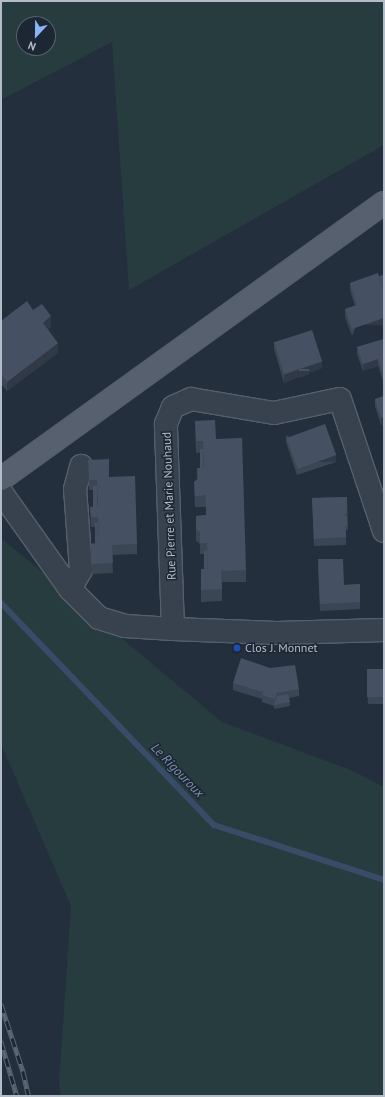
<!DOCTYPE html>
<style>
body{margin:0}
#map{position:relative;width:385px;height:1097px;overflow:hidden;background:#242f3e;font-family:"PT Sans",sans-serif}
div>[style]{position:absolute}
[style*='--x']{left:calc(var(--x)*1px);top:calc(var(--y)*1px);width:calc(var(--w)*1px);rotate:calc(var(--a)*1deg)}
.green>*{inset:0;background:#263c3f}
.stream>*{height:6px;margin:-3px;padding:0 3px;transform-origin:3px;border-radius:3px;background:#394c67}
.roads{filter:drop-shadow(1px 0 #565f6c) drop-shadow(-1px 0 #565f6c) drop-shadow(0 1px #565f6c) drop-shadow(0 -1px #565f6c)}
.minor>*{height:22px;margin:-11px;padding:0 11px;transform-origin:11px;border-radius:11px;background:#38414e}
.major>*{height:22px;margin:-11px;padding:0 11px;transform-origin:11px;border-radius:11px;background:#56606e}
.rail>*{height:4.5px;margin-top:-2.25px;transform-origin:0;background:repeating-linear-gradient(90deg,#1d2633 0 9px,#5a6575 0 18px);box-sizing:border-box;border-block:1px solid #5a6575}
.wall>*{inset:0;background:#3b4654}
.shaded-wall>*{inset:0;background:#303945;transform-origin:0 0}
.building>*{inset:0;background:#455162;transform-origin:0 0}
.dots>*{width:11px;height:11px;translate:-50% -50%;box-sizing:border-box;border:2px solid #1d2633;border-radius:50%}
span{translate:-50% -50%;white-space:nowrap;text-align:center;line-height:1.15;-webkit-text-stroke:3px #1d2633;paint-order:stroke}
.street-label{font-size:12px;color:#b4bcc9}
.poi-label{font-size:12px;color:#b4bcc9}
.left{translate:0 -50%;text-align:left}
.water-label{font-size:13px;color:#7c92b1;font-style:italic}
.frame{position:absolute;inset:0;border:2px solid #b4bcc9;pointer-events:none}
.north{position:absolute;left:16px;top:16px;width:40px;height:40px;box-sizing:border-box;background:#1d2633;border:1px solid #59626f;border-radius:50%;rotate:202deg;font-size:11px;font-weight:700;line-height:16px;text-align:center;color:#b4bcc9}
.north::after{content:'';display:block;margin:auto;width:14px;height:18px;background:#8ab4f8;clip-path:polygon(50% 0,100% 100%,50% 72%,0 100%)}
</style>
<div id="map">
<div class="green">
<div style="clip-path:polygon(evenodd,1px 1px,384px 1px,384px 145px,129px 290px,112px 42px,1px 100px,1px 1px,24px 24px,48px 24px,48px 48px,24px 48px,24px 24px)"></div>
<div style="clip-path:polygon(1px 538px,222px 722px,353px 771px,384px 787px,384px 1096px,61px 1096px,59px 1084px,71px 906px,1px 744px)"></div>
</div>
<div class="stream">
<div style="--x:1;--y:603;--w:308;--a:46.2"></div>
<div style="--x:214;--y:825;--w:179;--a:17.9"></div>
</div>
<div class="roads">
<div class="minor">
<div style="--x:1;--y:492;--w:119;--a:54.6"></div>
<div style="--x:70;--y:589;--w:41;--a:45"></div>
<div style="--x:99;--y:618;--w:27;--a:17"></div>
<div style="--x:125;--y:626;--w:48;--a:3.6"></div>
<div style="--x:173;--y:629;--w:104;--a:2.2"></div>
<div style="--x:277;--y:633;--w:107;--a:-1.6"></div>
<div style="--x:70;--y:589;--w:22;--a:-60"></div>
<div style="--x:81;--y:570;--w:81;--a:-94.2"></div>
<div style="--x:75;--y:489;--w:24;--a:-75"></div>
<div style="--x:173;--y:629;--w:205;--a:-92"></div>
<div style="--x:166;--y:424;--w:18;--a:-68"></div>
<div style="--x:173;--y:407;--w:20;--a:-24"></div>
<div style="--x:191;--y:399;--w:84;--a:9.6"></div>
<div style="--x:274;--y:413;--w:67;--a:-12"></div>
<div style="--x:340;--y:399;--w:139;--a:71.6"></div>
</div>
<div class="major">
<div style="--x:1;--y:479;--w:472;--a:-35.8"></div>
</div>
</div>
<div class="rail">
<div style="--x:1;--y:1004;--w:71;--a:71.8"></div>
<div style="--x:23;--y:1071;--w:26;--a:77"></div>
<div style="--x:1;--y:1041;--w:57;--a:73.8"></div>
</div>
<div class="wall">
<div style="clip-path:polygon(378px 273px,352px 336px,345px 317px,345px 309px,355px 306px,350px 290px,350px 283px)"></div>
<div style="clip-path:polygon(33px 310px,51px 326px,48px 329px,58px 353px,7px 391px,1px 384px,1px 321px)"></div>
<div style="clip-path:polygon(384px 339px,384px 384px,378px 366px,363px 371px,357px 354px,357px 347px)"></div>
<div style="clip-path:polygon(274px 342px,322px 368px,309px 373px,309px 374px,299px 378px,299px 377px,284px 383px,274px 349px)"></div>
<div style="clip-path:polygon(384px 396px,384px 424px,381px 425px,375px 406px,375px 399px)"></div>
<div style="clip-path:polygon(195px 421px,216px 439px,246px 570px,246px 582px,222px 582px,222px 601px,201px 602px,201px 569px,204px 569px,204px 554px,200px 554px,200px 544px,196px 541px,196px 516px,206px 515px,206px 507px,195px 507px,194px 482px,197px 479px,197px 468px,200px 468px,200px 453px,196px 453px)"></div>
<div style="clip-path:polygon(286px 435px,336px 462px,297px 475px,286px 442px)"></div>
<div style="clip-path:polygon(88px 460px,109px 477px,137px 544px,137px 554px,112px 555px,113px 573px,92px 574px,91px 544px,95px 543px,95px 527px,91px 527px,90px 507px,94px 507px,93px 490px,89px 490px)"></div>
<div style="clip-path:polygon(347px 497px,348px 530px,346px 530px,346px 545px,314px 546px,312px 498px)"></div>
<div style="clip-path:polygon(318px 567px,344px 585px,360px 584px,360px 609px,320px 611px)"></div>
<div style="clip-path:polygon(384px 669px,384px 704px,368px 704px,367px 677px)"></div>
<div style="clip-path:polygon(233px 683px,299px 689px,299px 696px,289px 698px,290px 706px,274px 709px,274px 706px,262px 702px,262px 699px,233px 690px)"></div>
</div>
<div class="shaded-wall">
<div style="clip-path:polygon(51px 316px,51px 326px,43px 332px,43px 323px)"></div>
<div style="left:384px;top:318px;width:7px;height:34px;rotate:90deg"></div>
<div style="clip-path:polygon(58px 343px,58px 353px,7px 391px,7px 382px)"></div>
<div style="clip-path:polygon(378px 359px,378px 366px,363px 371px,363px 364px)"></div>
<div style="clip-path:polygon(322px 361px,322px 368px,309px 373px,309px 374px,299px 378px,299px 377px,284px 383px,284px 375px)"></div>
<div style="clip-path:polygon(384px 417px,384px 424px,381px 425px,381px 418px)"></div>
<div style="left:336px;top:455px;width:7px;height:41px;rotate:90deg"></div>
</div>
<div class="building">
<div style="clip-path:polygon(378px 273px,384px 291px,384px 318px,352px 329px,345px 309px,357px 305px,350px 283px)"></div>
<div style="clip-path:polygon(383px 275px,384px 277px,384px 291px,379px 276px)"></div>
<div style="clip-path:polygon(27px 301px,33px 310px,42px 304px,51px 316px,43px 323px,58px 343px,7px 382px,1px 374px,1px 321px)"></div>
<div style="left:312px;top:330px;width:33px;height:40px;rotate:72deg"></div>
<div style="clip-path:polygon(384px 339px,384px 377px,378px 359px,363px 364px,357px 347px)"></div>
<div style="left:309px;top:369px;width:2px;height:10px;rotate:90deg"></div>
<div style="clip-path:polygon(384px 396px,384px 417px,381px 418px,375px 399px)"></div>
<div style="clip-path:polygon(215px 420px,216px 439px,242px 438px,246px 570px,221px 571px,222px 589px,201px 590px,201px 569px,208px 569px,207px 543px,200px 543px,200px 532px,196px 529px,196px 516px,206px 515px,206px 495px,195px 496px,194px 482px,198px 479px,197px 468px,204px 468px,203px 441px,196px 441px,195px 421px)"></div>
<div style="left:325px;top:424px;width:33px;height:41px;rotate:70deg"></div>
<div style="left:200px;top:449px;width:3px;height:19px"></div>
<div style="clip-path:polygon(109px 459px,109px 477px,135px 476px,137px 544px,112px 545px,113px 563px,92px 564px,91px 544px,99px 543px,98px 517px,91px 517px,90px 507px,98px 506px,97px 480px,89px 480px,88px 460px)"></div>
<div style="left:93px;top:486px;width:4px;height:21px"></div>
<div style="clip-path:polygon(347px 497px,347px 513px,345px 513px,346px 537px,314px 539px,312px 498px)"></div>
<div style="left:345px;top:516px;width:2px;height:10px"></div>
<div style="clip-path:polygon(95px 523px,98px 523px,99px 543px,95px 543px)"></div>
<div style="clip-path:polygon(207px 550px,208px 569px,204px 569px,204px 551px)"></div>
<div style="clip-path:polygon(318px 559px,343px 559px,344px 585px,360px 584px,360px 602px,320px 604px)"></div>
<div style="clip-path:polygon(241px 658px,270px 668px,295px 665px,299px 689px,277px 693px,275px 699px,262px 695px,263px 692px,233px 683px)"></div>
<div style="left:367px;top:669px;width:17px;height:28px"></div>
<div style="clip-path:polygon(288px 694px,290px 702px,274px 705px,277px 696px)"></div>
</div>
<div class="dots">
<div style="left:237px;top:648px;background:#1a4fb4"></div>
</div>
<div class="street-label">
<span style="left:169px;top:506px;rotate:-92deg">Rue Pierre et Marie Nouhaud</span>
</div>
<div class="poi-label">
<span class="left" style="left:245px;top:648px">Clos J. Monnet</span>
</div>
<div class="water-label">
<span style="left:177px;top:771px;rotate:46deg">Le Rigouroux</span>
</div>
<div class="frame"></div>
<div class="north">N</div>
</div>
